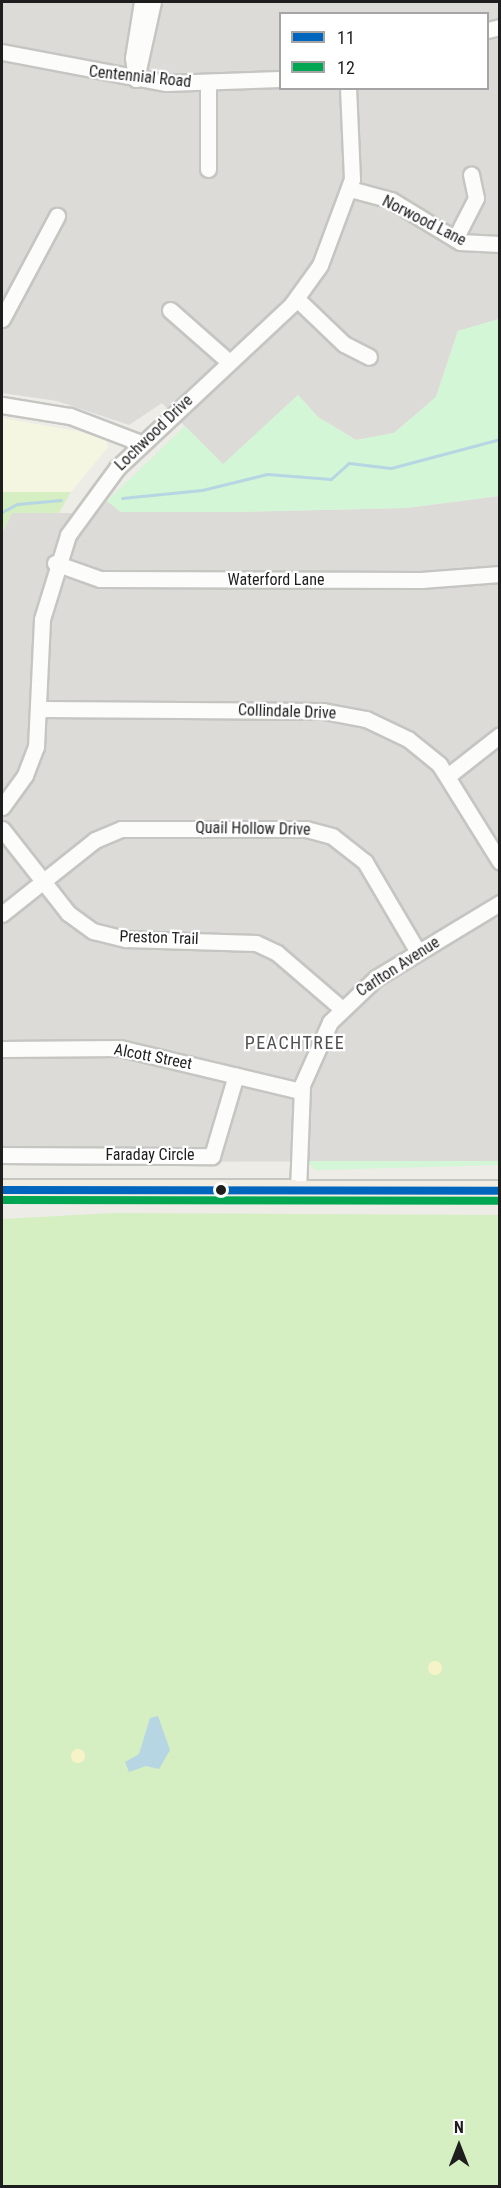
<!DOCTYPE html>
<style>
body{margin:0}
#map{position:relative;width:501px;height:2188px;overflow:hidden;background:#edece6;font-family:"Roboto Condensed",sans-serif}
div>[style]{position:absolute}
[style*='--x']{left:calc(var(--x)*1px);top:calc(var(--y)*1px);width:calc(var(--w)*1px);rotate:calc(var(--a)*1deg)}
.residential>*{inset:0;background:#dcdbd8}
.education>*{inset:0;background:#f5f6e1}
.grass>*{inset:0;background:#d5eec2}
.sand>*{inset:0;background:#f7f3c9}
.round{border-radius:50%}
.park>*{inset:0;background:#d2f6d6}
.water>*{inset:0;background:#b6d6e3}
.stream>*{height:3px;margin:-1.5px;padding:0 1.5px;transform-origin:1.5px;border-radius:1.5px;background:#b6d6e3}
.roads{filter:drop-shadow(2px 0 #c5c5c2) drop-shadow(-2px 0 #c5c5c2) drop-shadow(0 2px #c5c5c2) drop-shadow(0 -2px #c5c5c2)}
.minor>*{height:15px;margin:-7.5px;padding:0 7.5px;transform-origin:7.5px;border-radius:7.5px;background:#fcfcfb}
.major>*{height:20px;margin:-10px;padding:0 10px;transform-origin:10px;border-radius:10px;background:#f1ede3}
.bus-1>*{height:8px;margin:-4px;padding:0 4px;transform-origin:4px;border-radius:4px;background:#0065bd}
.bus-2>*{height:8px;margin:-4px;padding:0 4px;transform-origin:4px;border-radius:4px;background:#00a651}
.dots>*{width:16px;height:16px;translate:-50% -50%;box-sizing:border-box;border:3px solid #fff;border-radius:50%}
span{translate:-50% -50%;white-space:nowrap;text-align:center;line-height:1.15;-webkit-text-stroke:4.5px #fff;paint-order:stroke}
.street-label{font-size:16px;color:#1e1e1e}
.neighbourhood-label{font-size:18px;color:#515151;letter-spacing:1.5px}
.frame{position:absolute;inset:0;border:3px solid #1e1e1e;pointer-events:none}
.legend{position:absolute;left:279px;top:12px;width:210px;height:78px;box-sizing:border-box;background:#fff;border:2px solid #a5a5a5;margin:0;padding:8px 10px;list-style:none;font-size:18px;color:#1e1e1e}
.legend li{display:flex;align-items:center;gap:12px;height:30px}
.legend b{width:30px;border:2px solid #a5a5a5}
.north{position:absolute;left:429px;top:2116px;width:60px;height:60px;-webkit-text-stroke:4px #fff;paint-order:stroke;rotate:0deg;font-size:16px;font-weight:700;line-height:24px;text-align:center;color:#1e1e1e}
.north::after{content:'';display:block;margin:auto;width:21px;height:27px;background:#1e1e1e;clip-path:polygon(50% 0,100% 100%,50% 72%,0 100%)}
</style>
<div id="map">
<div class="residential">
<div style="clip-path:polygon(evenodd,2px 2px,499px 2px,499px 319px,458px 331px,436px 397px,394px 433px,356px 440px,318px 417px,298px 395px,223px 465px,162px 403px,129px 425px,57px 401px,2px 393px,2px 2px,280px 14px,488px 14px,488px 88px,280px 88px,280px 14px)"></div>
<div style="clip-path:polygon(499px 496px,499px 1161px,2px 1162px,2px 533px,12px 513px,97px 513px,107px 501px,121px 512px,233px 512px,406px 508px)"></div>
</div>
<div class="education">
<div style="clip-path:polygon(2px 418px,82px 432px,107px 441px,108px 447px,71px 492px,2px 492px)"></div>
</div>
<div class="grass">
<div style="clip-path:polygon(2px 492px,71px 492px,59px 513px,12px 513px,2px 533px)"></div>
<div style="clip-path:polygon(114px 1213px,499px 1215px,499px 2186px,2px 2186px,2px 1219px)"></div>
</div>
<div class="sand">
<div class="round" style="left:428px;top:1661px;width:14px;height:14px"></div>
<div class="round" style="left:71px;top:1749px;width:14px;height:14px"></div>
</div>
<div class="park">
<div style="clip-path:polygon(499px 319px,499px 496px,406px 508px,233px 512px,121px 512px,107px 501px,185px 426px,223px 464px,298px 395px,318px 417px,356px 440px,394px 433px,436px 397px,458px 331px)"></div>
<div style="clip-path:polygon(307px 1161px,499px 1161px,500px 1165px,315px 1170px)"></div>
</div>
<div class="water">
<div style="clip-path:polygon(158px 1716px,170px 1750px,159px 1769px,146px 1766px,129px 1772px,125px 1762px,139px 1754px,150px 1718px)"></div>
</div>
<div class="stream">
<div style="--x:122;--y:498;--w:80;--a:-5.7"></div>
<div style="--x:202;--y:490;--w:67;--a:-13.8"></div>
<div style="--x:267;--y:474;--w:64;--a:4.5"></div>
<div style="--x:331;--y:479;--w:24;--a:-42"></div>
<div style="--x:349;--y:463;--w:42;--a:6.8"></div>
<div style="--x:391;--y:468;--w:113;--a:-14.9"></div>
<div style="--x:2;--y:512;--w:17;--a:-28"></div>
<div style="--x:17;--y:504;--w:44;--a:-5.2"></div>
</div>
<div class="roads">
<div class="minor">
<div style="--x:488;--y:30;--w:12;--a:-14"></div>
<div style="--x:2;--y:52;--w:167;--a:10.7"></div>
<div style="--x:166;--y:83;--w:114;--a:-2"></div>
<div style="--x:136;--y:79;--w:79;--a:-77.6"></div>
<div style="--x:136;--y:79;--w:21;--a:-98"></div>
<div style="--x:133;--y:58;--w:57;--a:-80.9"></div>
<div style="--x:208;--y:84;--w:85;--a:90"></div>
<div style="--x:350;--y:189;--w:42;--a:15"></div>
<div style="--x:391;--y:200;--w:81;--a:31.3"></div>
<div style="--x:460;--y:242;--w:40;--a:2.9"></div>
<div style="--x:455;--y:239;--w:46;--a:-62.9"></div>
<div style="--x:476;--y:198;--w:24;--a:-102"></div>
<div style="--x:297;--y:299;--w:65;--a:43.8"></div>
<div style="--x:344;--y:344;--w:28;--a:27"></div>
<div style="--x:170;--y:310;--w:79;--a:41.4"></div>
<div style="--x:2;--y:319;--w:117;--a:-61.9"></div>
<div style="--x:2;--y:405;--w:69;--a:9.2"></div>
<div style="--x:70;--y:416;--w:76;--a:20.8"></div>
<div style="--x:55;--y:563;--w:48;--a:19.6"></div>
<div style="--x:100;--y:579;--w:321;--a:0.2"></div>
<div style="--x:421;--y:580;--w:79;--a:-4.3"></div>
<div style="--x:41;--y:709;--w:282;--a:0.4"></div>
<div style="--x:323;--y:711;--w:44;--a:10.5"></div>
<div style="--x:366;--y:719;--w:47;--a:25.5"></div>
<div style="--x:408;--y:739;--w:40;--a:39"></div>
<div style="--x:439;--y:764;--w:115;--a:58.1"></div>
<div style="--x:449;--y:775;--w:65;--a:-38.1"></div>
<div style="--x:2;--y:807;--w:39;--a:-54"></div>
<div style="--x:25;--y:775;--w:30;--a:-69"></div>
<div style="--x:36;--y:747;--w:128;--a:-87.3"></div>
<div style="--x:42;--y:619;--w:88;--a:-72.8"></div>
<div style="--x:68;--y:535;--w:83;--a:-53.8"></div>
<div style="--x:117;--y:468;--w:240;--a:-43.1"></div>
<div style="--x:292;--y:304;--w:48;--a:-54.3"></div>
<div style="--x:320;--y:265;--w:92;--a:-69.6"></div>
<div style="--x:352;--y:179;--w:91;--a:-92.5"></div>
<div style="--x:2;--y:829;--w:107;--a:51.8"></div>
<div style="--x:68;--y:913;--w:31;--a:36"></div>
<div style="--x:93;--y:931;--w:34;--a:14"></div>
<div style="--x:126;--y:939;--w:130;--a:1.8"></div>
<div style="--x:256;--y:943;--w:23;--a:25"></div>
<div style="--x:277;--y:953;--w:84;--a:40.7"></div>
<div style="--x:2;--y:914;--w:119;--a:-38.5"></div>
<div style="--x:95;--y:840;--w:28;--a:-23"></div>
<div style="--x:121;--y:829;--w:185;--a:0"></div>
<div style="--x:306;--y:829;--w:27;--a:15"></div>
<div style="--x:332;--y:836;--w:42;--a:38.2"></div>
<div style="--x:365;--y:862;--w:104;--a:59.5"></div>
<div style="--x:2;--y:1049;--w:118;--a:-0.5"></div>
<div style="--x:120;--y:1048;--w:186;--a:13.4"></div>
<div style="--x:2;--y:1155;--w:210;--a:0.3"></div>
<div style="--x:212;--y:1156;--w:84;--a:-73.5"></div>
<div style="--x:298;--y:1191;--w:106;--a:-87.8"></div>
<div style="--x:302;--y:1085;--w:69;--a:-66"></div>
<div style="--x:330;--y:1022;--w:64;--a:-43.7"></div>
<div style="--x:376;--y:978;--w:145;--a:-31.2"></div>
</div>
<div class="major">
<div style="--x:2;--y:1190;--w:498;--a:0.1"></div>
</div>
</div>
<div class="bus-1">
<div style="--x:2;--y:1190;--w:498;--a:0.1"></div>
</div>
<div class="bus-2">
<div style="--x:2;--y:1200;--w:498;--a:0.1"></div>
</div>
<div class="dots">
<div style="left:221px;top:1190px;background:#1e1e1e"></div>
</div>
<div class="street-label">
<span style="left:140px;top:77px;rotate:6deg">Centennial Road</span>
<span style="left:424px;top:221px;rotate:27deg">Norwood Lane</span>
<span style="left:154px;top:433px;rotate:-44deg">Lochwood Drive</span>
<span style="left:276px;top:580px">Waterford Lane</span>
<span style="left:287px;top:712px;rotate:2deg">Collindale Drive</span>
<span style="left:253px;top:829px;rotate:1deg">Quail Hollow Drive</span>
<span style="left:159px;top:938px;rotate:2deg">Preston Trail</span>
<span style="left:398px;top:967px;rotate:-33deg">Carlton Avenue</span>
<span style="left:153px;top:1057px;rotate:11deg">Alcott Street</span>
<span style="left:150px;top:1155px">Faraday Circle</span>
</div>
<div class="neighbourhood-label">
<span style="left:295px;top:1043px">PEACHTREE</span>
</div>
<div class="frame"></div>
<ul class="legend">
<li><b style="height:8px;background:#0065bd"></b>11</li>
<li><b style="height:8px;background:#00a651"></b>12</li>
</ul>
<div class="north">N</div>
</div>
